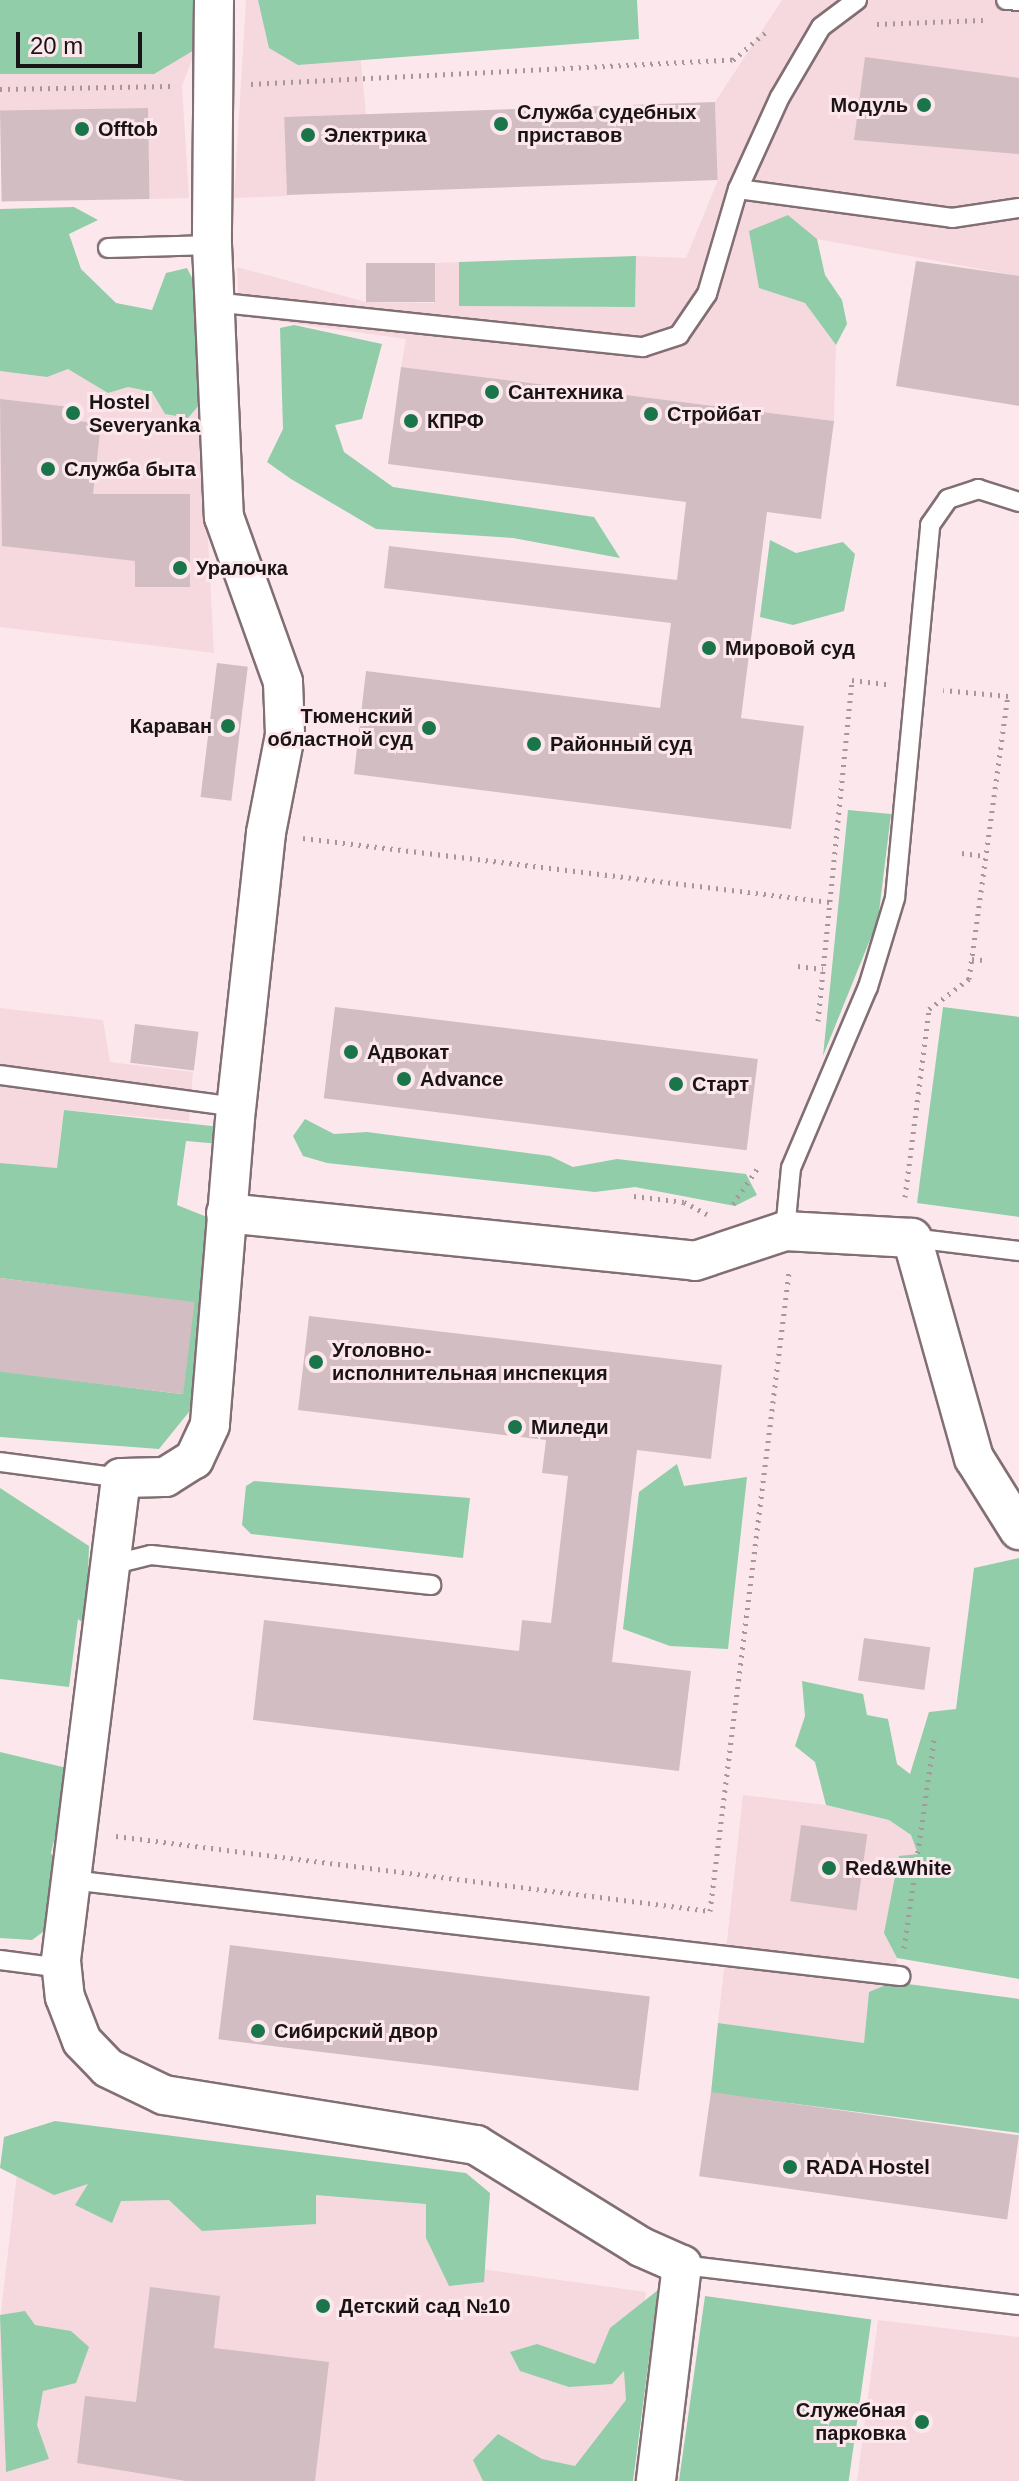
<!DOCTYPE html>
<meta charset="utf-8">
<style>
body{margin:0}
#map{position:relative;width:1019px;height:2481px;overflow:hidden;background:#fce8ec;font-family:Arial,sans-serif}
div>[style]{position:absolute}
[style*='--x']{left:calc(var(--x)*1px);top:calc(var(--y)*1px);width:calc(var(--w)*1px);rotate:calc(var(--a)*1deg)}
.built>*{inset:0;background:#f6d9df}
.green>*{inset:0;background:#90cda8;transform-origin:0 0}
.building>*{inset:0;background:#d2bec2;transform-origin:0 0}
.path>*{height:5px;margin-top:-2.5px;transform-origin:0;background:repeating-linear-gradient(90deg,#a6979a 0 2px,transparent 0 8px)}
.roads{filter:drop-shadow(2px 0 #816f73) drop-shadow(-2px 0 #816f73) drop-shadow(0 2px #816f73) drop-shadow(0 -2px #816f73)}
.service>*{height:18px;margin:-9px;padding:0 9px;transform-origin:9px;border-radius:9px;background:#fff}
.minor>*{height:38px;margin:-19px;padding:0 19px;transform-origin:19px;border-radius:19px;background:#fff}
.dots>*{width:22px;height:22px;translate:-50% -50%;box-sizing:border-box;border:4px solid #fce8ec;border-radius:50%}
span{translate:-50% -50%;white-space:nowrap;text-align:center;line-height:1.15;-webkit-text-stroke:6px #fce8ec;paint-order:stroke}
.poi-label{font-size:20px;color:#1b1416;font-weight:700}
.right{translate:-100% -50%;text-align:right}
.left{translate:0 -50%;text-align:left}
.scale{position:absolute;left:16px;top:32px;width:126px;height:36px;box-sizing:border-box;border:4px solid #1b1416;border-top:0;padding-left:10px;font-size:24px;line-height:28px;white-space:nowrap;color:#1b1416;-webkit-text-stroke:6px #fce8ec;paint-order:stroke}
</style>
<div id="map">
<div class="built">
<div style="clip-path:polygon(0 0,194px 0,196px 49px,182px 86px,189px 198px,150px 199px,147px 108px,0 112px)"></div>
<div style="clip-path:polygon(246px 0,355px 0,366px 115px,285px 118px,287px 196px,234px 198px)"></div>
<div style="clip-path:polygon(782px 0,1019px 0,1019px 302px,1018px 276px,817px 239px,788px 215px,759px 288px,805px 303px,836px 345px,834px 421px,401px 367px,406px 339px,239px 316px,237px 267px,366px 302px,434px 303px,435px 263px,459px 262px,459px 306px,635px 307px,636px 256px,686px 258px,718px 180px,715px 102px)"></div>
<div style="clip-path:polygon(68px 368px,108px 393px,128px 387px,152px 392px,165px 414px,188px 418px,201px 403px,214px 653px,0 627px,0 371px,47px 377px)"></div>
<div style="clip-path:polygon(0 1008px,103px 1020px,110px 1062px,193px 1072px,189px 1121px,64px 1110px,57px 1168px,0 1163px)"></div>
<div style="clip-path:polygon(743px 1795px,826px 1805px,889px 1820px,911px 1835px,918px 1854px,884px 1933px,897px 1958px,893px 1982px,869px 1992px,864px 2043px,718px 2023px)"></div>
<div style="clip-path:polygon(21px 2138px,475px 2192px,467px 2267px,646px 2292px,621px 2481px,0 2481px,0 2321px)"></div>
<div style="clip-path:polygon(878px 2320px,1019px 2337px,1019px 2481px,857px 2481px)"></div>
</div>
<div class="green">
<div style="clip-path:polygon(0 0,194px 0,196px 49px,154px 74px,0 74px)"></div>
<div style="clip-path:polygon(258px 0,637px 0,639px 39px,298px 65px,269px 48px)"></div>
<div style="clip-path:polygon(74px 207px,98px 220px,69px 234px,81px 269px,116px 303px,152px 310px,166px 273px,187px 268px,195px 284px,201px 403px,188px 418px,165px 414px,152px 392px,128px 387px,108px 393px,68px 369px,47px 377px,0 371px,0 209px)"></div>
<div style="clip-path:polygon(788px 215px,817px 239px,825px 275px,842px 300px,847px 324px,836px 345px,805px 303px,759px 288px,749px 231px)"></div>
<div style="clip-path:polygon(636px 256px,635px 307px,459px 306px,459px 262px)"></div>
<div style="clip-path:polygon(294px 325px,382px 344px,362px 419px,335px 425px,344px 452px,393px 487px,594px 517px,620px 558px,513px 538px,376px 529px,291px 479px,267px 462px,283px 429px,280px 328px)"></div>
<div style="clip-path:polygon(770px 540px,796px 553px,843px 542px,855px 554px,844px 611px,793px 625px,760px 617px)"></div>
<div style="clip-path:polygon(848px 810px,891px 814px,878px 920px,823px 1056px)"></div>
<div style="clip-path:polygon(943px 1007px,1019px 1017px,1019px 1217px,917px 1203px)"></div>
<div style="clip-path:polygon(64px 1110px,221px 1127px,220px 1144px,186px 1141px,177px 1205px,212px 1219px,193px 1407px,159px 1449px,0 1437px,0 1371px,181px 1394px,194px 1303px,0 1278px,0 1163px,57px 1168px)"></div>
<div style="clip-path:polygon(305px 1119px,334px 1134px,367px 1132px,550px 1156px,573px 1167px,617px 1159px,746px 1174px,757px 1195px,735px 1206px,635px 1187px,595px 1192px,327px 1163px,303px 1156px,293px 1136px)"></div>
<div style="clip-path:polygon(677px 1464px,684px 1486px,747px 1477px,728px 1649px,670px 1646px,623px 1629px,639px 1492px)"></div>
<div style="clip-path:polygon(254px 1481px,470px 1498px,463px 1558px,251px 1534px,242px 1525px,246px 1486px)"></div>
<div style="clip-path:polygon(0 1488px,89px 1546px,86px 1625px,78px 1619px,69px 1687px,0 1679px)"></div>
<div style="clip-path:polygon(1019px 1558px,1019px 1979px,897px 1958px,884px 1933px,899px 1856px,918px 1854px,911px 1835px,889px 1820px,826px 1805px,815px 1762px,795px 1746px,805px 1716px,802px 1681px,863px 1694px,867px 1715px,888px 1719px,897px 1764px,910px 1774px,929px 1712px,956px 1709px,974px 1568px)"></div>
<div style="clip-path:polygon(0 1752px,71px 1769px,51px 1853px,61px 1870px,58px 1921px,32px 1940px,0 1938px)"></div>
<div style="clip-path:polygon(893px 1982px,1019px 1999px,1019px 2133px,711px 2093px,718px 2023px,864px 2043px,869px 1992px)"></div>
<div style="clip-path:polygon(55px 2121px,466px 2173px,490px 2193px,484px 2282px,449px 2286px,426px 2238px,426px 2204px,316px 2195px,316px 2224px,202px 2231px,169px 2200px,121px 2201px,112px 2223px,75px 2205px,88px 2184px,54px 2195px,0 2168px,4px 2137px)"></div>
<div style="clip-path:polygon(658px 2290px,633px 2481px,483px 2481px,473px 2460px,498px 2434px,542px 2459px,575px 2466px,626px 2400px,624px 2371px,612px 2384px,569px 2387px,520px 2371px,510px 2352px,537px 2344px,595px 2364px,610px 2328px)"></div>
<div style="left:705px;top:2296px;width:168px;height:187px;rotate:8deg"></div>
<div style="clip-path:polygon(25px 2311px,35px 2325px,71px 2331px,89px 2347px,76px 2383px,43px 2391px,37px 2425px,49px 2459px,6px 2472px,0 2315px)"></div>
</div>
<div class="building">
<div style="clip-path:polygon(865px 57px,1019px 78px,1019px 154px,854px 140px)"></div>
<div style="left:715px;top:102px;width:78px;height:431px;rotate:88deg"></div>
<div style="left:148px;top:108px;width:91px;height:148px;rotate:89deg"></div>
<div style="clip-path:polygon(916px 261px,1019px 276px,1019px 406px,896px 386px)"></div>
<div style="left:366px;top:263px;width:69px;height:39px"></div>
<div style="clip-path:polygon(401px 367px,834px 421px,821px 519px,767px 512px,741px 718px,804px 726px,791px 829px,354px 774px,366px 671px,660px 708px,671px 623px,384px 588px,389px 546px,677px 580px,686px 502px,388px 464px)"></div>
<div style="clip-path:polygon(0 399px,79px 408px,78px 421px,101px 424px,93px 494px,190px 494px,190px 587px,135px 587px,135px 561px,2px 546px)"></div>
<div style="left:217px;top:663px;width:31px;height:135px;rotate:7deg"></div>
<div style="left:335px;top:1007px;width:426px;height:92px;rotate:7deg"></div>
<div style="left:135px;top:1024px;width:64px;height:39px;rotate:7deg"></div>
<div style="left:0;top:1278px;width:196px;height:93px;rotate:7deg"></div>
<div style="clip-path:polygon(309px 1316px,722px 1365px,711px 1459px,637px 1450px,612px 1662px,691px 1671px,679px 1771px,253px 1720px,264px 1620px,519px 1651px,522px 1620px,551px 1623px,568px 1476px,542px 1473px,546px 1440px,298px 1410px)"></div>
<div style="left:864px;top:1638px;width:67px;height:43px;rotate:8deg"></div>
<div style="left:801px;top:1825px;width:67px;height:77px;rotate:8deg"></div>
<div style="left:230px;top:1945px;width:423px;height:95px;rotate:7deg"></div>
<div style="left:711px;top:2092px;width:311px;height:85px;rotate:8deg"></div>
<div style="clip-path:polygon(150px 2287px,220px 2296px,214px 2348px,329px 2362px,315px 2481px,186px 2481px,77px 2463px,85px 2396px,136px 2402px)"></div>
</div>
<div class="path">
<div style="--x:877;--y:24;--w:106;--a:-2.2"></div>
<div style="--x:251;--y:84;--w:483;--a:-2.9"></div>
<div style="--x:733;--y:60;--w:45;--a:-40.5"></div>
<div style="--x:0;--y:89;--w:173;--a:-1"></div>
<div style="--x:303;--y:838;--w:531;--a:6.92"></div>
<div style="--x:962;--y:853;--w:22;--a:8"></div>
<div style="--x:972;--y:959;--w:10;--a:6"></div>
<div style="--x:798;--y:966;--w:25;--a:7"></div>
<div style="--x:818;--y:1021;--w:343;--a:-84.3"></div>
<div style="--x:852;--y:680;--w:35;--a:7"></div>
<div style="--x:634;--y:1196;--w:50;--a:6.8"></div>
<div style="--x:684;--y:1202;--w:26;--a:28"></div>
<div style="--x:905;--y:1197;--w:190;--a:-82.7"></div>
<div style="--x:929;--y:1009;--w:50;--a:-36.9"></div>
<div style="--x:969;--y:979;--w:286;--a:-82.2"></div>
<div style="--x:1008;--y:696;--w:65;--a:-174.7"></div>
<div style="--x:733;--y:1204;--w:46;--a:-55.6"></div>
<div style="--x:116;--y:1836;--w:599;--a:7.2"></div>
<div style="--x:710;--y:1911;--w:644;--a:-82.95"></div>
<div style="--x:904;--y:1948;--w:211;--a:-81.8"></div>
</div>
<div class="roads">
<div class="service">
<div style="--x:1006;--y:0;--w:13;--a:4"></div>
<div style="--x:738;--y:189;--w:216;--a:7.7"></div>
<div style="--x:952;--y:218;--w:68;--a:-8.5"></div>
<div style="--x:108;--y:248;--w:104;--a:-1.7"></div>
<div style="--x:213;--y:302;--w:432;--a:6"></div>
<div style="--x:643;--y:347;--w:38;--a:-18"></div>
<div style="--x:679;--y:335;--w:50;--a:-55.7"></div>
<div style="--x:707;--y:294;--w:109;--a:-73.6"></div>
<div style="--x:738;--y:189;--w:101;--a:-65.5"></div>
<div style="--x:780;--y:97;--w:81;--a:-59.6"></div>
<div style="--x:821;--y:27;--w:45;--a:-36.9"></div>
<div style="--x:0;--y:1075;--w:238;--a:7.7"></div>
<div style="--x:785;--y:1231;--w:63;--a:-84.6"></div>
<div style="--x:791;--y:1168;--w:197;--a:-67"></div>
<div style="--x:868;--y:987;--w:93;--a:-73.1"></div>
<div style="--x:895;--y:898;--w:375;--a:-84.6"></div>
<div style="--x:930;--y:525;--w:32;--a:-55"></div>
<div style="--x:948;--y:499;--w:32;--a:-18"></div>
<div style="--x:978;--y:489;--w:43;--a:17.6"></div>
<div style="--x:912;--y:1238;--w:108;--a:6.9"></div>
<div style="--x:0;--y:1462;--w:122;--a:7.5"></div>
<div style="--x:111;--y:1565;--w:41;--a:-14"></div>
<div style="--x:151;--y:1555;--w:282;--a:6.1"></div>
<div style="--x:71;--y:1880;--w:835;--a:6.61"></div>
<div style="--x:0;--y:1960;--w:63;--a:7.4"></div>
<div style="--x:682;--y:2265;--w:339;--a:6.8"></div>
</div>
<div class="minor">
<div style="--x:214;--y:0;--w:245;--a:90.5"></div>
<div style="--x:212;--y:245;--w:272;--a:87.5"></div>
<div style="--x:224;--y:517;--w:175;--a:70.3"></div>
<div style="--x:283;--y:682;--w:53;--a:87.8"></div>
<div style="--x:285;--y:735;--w:100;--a:101"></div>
<div style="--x:266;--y:833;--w:276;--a:96.2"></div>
<div style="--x:236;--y:1107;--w:319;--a:94.7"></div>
<div style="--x:210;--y:1425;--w:38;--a:115"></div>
<div style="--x:194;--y:1459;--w:34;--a:148"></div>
<div style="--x:165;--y:1477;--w:44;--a:178.7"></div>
<div style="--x:121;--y:1478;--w:487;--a:97.1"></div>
<div style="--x:61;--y:1961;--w:36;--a:84"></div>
<div style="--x:65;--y:1997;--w:47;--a:68.9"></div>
<div style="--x:82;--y:2041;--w:37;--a:46"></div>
<div style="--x:108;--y:2068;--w:62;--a:25.7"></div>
<div style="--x:164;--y:2095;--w:316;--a:9.1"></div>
<div style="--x:476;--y:2145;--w:194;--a:31.7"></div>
<div style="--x:641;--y:2247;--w:45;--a:23.7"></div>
<div style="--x:682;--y:2265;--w:218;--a:96.9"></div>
<div style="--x:226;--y:1213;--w:471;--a:5.8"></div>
<div style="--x:695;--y:1261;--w:95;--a:-18.4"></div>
<div style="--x:785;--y:1231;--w:127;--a:3.2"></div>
<div style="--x:912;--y:1238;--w:229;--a:74.3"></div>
<div style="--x:974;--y:1458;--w:85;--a:58"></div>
</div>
</div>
<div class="dots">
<div style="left:924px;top:105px;background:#1a754a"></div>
<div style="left:501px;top:124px;background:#1a754a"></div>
<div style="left:82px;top:129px;background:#1a754a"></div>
<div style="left:308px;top:135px;background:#1a754a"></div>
<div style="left:492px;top:392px;background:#1a754a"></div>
<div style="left:73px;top:413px;background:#1a754a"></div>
<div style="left:651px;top:414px;background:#1a754a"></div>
<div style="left:411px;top:421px;background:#1a754a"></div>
<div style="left:48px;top:469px;background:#1a754a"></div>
<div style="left:180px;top:568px;background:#1a754a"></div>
<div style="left:709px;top:648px;background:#1a754a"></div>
<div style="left:228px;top:726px;background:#1a754a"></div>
<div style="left:429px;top:728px;background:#1a754a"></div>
<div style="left:534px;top:744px;background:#1a754a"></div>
<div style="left:351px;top:1052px;background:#1a754a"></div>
<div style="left:404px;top:1079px;background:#1a754a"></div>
<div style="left:676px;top:1084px;background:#1a754a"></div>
<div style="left:316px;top:1362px;background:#1a754a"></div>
<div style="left:515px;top:1427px;background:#1a754a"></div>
<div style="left:829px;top:1868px;background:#1a754a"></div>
<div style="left:258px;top:2031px;background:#1a754a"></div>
<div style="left:790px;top:2167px;background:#1a754a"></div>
<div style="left:323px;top:2306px;background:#1a754a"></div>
<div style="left:922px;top:2422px;background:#1a754a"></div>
</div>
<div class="poi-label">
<span class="right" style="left:908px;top:105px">Модуль</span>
<span class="left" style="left:517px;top:124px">Служба судебных<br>приставов</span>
<span class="left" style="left:98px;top:129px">Offtob</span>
<span class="left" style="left:324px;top:135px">Электрика</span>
<span class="left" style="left:508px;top:392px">Сантехника</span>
<span class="left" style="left:89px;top:414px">Hostel<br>Severyanka</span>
<span class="left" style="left:667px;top:414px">Стройбат</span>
<span class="left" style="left:427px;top:421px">КПРФ</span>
<span class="left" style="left:64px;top:469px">Служба быта</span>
<span class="left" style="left:196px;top:568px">Уралочка</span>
<span class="left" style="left:725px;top:648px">Мировой суд</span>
<span class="right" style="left:413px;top:728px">Тюменский<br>областной суд</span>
<span class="right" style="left:212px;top:726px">Караван</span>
<span class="left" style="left:550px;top:744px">Районный суд</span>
<span class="left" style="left:367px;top:1052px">Адвокат</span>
<span class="left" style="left:420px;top:1079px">Advance</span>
<span class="left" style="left:692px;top:1084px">Старт</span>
<span class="left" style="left:332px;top:1362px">Уголовно-<br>исполнительная инспекция</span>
<span class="left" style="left:531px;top:1427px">Миледи</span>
<span class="left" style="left:845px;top:1868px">Red&amp;White</span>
<span class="left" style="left:274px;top:2031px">Сибирский двор</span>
<span class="left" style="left:806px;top:2167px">RADA Hostel</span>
<span class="left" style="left:339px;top:2306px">Детский сад №10</span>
<span class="right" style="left:906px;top:2422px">Служебная<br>парковка</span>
</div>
<div class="scale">20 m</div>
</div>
